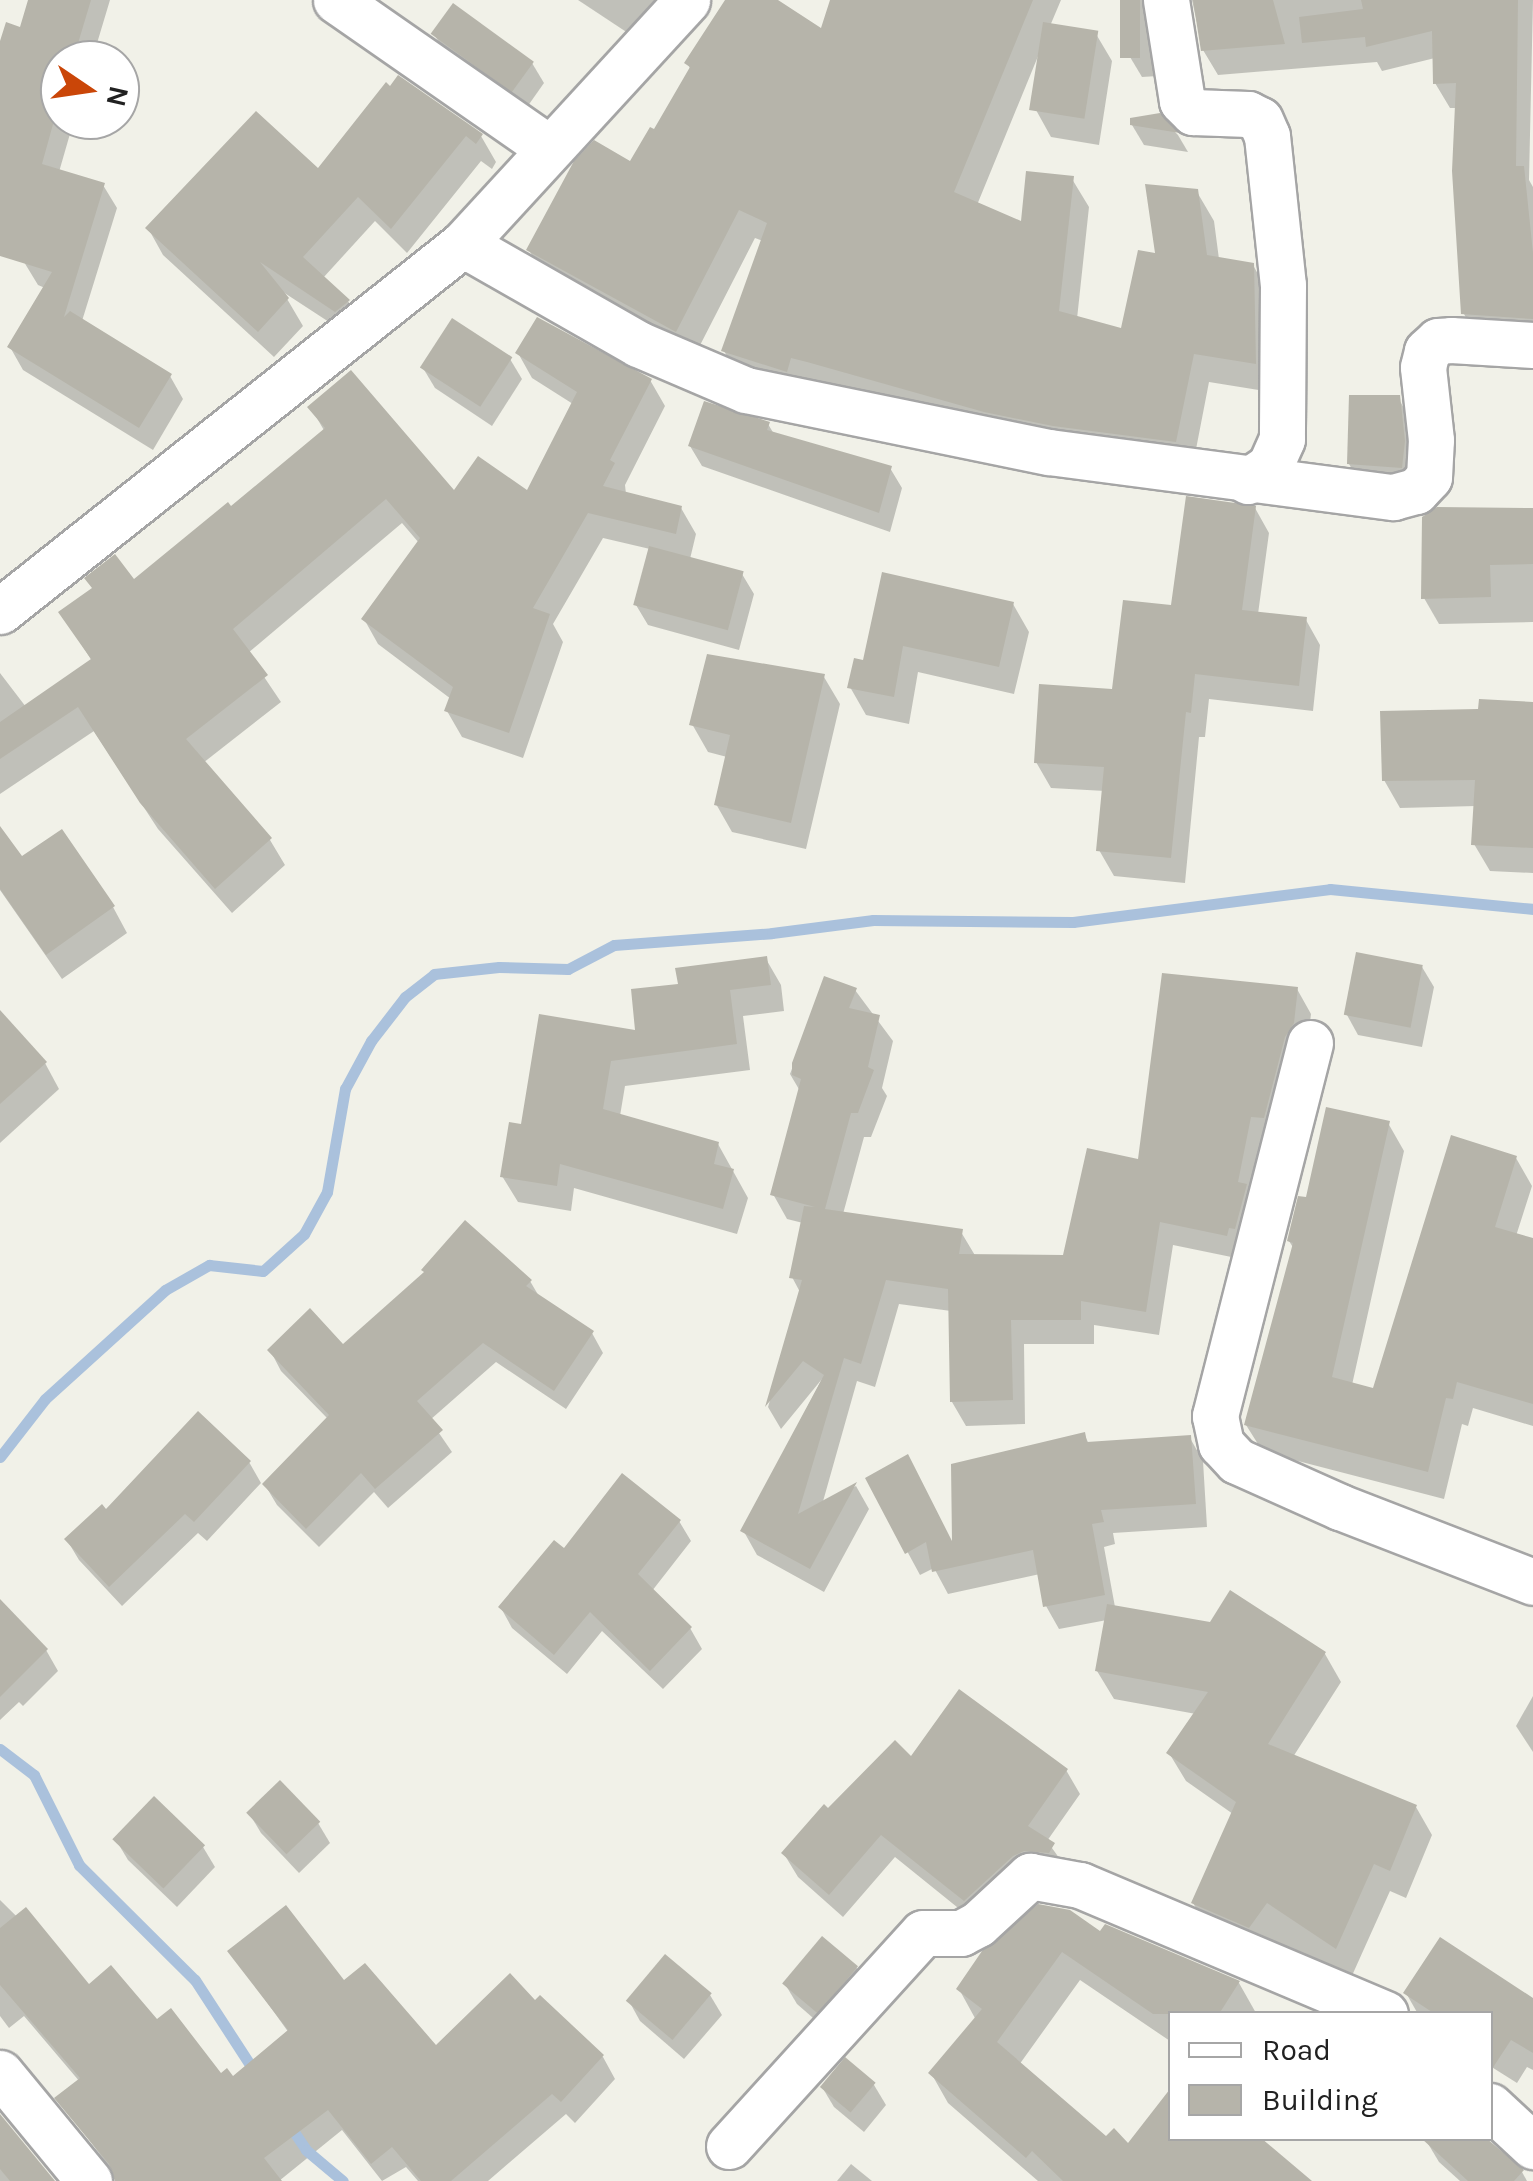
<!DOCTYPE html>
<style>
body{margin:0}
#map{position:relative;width:1533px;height:2181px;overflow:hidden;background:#f1f1e8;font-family:Karla,sans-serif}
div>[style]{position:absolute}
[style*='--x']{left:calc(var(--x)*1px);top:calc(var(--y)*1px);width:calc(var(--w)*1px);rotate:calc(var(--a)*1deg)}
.shadow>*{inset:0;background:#0003}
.stream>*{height:11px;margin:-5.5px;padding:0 5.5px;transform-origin:5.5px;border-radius:5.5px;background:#aac1dc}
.building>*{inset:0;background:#b6b4aa;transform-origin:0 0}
.roads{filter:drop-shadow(2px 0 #a5a5a5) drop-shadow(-2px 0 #a5a5a5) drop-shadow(0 2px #a5a5a5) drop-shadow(0 -2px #a5a5a5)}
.minor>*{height:45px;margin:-22.5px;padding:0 22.5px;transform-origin:22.5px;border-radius:22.5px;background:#fff}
span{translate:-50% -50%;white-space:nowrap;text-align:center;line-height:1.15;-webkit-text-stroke:8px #fff;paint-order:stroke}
.legend{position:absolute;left:1168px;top:2011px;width:325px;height:130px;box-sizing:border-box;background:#fff;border:2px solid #a6a6a6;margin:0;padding:12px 18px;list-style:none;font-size:30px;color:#212121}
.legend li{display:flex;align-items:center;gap:20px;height:50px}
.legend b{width:50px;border:2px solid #a6a6a6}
.north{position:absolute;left:40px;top:40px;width:100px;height:100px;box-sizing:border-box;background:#fff;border:2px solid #a6a6a6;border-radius:50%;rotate:103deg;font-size:28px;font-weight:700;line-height:40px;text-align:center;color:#212121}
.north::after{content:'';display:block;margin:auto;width:35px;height:45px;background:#ca4608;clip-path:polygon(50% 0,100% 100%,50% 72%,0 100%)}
</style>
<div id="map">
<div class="shadow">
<div style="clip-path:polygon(31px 0,110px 0,92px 60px,60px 60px,60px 120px,74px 120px,59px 172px,103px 185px,117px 208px,82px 321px,170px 376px,183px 399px,153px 450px,23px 370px,10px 347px,45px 288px,38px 285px,24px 262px,0 209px,0 49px,22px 30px)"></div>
<div style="clip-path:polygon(578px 0,671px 0,643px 43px)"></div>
<div style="clip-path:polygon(727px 0,773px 0,822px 32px,832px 0,1061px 0,1050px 26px,1096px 34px,1112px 61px,1099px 145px,1051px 137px,1036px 110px,1041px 49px,977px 205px,1023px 224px,1072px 179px,1089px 207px,1077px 319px,1123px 331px,1158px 257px,1197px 192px,1214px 221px,1219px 259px,1253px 265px,1269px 294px,1271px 392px,1209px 382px,1192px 470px,741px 380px,724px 351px,763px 241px,755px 238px,693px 359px,545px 278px,529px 250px,631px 164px,655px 133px,691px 70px,687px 63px)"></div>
<div style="clip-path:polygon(1123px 0,1156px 0,1158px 76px,1142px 77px,1130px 57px)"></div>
<div style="clip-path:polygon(1192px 0,1533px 0,1529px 180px,1533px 187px,1533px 342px,1478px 339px,1464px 314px,1457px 108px,1450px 108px,1435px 83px,1435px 58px,1382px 71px,1377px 62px,1218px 75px,1203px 50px)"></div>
<div style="clip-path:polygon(434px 34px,532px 63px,544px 83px,525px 110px,446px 54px)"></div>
<div style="clip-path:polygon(386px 86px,481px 136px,496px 162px,492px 169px,481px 161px,407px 253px,375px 221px,323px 278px,348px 301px,363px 327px,352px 337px,283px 292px,303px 326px,274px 357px,163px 255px,148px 228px,318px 171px)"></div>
<div style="clip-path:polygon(1159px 116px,1178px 135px,1188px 152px,1144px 145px,1132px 125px)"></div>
<div style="clip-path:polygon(518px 353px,650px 380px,665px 406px,625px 485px,626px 494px,681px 508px,696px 534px,690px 559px,742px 574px,754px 594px,739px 650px,648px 625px,636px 605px,650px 549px,603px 538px,553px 624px,563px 642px,523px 758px,462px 737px,447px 711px,451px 699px,378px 644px,364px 619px,419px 543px,402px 523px,248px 653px,281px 702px,203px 763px,270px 840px,285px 865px,232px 913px,158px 829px,94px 731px,0 794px,0 673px,26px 707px,92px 661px,61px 612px,133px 583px,231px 510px,325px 432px,311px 408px,455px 495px,528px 494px,573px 404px,532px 378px)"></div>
<div style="clip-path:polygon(510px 359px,522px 379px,492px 426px,435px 388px,423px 368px)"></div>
<div style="clip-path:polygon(1398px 398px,1410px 418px,1413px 487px,1361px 484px,1349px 464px)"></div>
<div style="clip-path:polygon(768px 424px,774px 434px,890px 468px,902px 488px,890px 532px,702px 466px,690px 446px)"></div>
<div style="clip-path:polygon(1255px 508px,1269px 533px,1258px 614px,1306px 620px,1320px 645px,1313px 711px,1209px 699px,1205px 737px,1199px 737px,1185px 883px,1114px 876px,1099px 850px,1105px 791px,1051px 788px,1036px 762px,1114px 692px,1173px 608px)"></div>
<div style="clip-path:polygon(1533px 510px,1533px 622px,1439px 624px,1424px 598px)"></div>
<div style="clip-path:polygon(884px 575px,1013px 604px,1029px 632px,1014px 694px,918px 672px,909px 724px,866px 715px,850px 687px,865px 663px)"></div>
<div style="clip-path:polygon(824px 677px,840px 704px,806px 849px,732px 832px,716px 804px,727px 757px,708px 752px,692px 724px)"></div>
<div style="clip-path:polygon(1533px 704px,1533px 873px,1490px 871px,1474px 844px,1476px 806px,1400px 808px,1384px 780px)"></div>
<div style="clip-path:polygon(0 830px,22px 860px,113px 907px,127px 933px,62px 979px,0 890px)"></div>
<div style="clip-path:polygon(766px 959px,781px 985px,784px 1011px,743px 1016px,750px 1070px,625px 1086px,620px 1116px,718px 1144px,748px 1198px,737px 1234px,574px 1188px,571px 1211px,518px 1202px,502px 1176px,523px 1127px,637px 1033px,680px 986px)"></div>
<div style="clip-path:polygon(1422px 967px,1434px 987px,1422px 1047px,1358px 1035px,1347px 1015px)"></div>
<div style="clip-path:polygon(826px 979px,855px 990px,893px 1041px,882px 1088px,887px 1096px,871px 1137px,864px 1137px,843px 1214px,961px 1232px,976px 1257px,1065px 1257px,1141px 1162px,1297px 989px,1311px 1014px,1307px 1048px,1241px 1259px,1173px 1245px,1159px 1335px,1094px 1325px,1094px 1344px,1024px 1344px,1025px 1424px,966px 1426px,952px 1402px,951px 1311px,899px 1304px,875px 1387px,857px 1381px,822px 1505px,856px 1486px,869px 1509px,824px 1592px,757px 1555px,743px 1530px,822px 1379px,781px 1429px,768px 1407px,801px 1294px,792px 1277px,803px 1223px,787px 1219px,773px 1194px,800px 1091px,790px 1074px)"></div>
<div style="clip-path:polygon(0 1016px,45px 1063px,59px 1089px,0 1143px)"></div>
<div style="clip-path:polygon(1388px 1123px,1404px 1151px,1352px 1385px,1374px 1391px,1516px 1158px,1532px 1186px,1516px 1236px,1533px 1241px,1533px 1426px,1473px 1408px,1468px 1426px,1462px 1424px,1444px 1499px,1263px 1452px,1246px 1425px,1294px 1249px,1289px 1241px,1308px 1200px)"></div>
<div style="clip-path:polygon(530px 1281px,540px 1298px,592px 1333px,603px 1353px,566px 1409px,496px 1362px,430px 1420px,452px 1452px,388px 1508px,374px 1492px,319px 1547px,277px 1505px,265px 1485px,328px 1419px,281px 1371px,270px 1350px,343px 1348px)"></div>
<div style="clip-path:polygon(1084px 1434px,1089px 1444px,1190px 1438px,1203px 1461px,1207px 1527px,1113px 1533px,1115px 1544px,1104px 1547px,1115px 1607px,1325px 1654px,1341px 1682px,1293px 1757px,1416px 1807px,1432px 1835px,1406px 1898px,1390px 1891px,1346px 1989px,1210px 1931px,1193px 1903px,1233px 1814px,1186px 1781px,1169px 1753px,1196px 1714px,1114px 1699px,1097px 1671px,1107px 1620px,1059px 1629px,1046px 1606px,1040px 1574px,948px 1594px,934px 1568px,920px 1575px,868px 1479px,955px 1548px)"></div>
<div style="clip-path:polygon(249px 1462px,261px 1483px,207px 1541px,198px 1533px,122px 1606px,79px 1560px,67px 1540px,106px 1512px)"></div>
<div style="clip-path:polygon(679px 1521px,691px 1541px,652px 1591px,690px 1628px,702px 1649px,663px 1689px,602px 1631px,567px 1674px,512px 1628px,501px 1608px,564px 1552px)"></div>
<div style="clip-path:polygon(0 1623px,46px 1650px,58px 1671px,23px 1706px,19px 1702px,0 1720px)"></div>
<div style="clip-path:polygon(1533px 1696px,1533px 1752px,1516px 1726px)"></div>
<div style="clip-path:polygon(911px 1760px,1066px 1770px,1080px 1794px,1047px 1841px,1067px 1869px,978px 1924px,895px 1857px,843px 1917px,798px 1877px,784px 1854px,829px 1811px)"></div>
<div style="clip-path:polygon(155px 1799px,203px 1847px,215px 1867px,177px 1907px,128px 1860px,116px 1840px)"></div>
<div style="clip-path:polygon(249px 1813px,318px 1823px,330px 1843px,299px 1873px,261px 1833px)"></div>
<div style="clip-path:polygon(0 1900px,89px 1988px,156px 2022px,221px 2076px,232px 2080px,289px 2033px,230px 1951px,344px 1984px,436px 2048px,540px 1998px,603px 2057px,615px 2079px,575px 2123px,566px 2114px,488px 2181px,418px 2181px,406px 2167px,382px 2181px,342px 2130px,279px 2181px,115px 2181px,113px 2172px,58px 2098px,80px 2082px,24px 2016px,9px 2028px,0 2016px)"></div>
<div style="clip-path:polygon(1106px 1927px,1239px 1983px,1256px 2013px,1170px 2014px,1170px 2041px,1080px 1980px,1019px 2065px,1107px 2140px,1129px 2146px,1170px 2093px,1170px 2138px,1308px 2181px,1038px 2181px,948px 2103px,931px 2073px,976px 2020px,959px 1989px,1100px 1935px)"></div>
<div style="clip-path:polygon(856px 1967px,868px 1987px,828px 2031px,797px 2004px,785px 1984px)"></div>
<div style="clip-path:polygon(1406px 1993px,1533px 2001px,1533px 2070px,1527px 2067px,1517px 2083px,1490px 2066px,1490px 2014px,1418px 2014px)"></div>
<div style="clip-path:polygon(710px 1995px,722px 2015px,684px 2059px,640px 2021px,629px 2001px)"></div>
<div style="clip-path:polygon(874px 2085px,886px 2105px,864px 2132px,834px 2107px,822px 2087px)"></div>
<div style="clip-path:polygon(0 2118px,52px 2181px,0 2181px)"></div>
<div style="clip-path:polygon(1427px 2142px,1522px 2172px,1527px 2181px,1460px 2181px,1439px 2162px)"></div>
<div style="clip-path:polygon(851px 2164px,872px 2181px,837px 2181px)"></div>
</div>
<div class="stream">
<div style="--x:0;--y:1457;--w:73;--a:-52.2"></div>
<div style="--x:45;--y:1399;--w:162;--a:-42.2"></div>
<div style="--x:165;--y:1290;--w:51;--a:-29.6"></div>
<div style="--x:209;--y:1265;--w:54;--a:6.3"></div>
<div style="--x:263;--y:1271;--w:55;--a:-42.1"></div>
<div style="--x:304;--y:1234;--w:48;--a:-61.3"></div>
<div style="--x:327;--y:1192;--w:105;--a:-80.1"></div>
<div style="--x:345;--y:1089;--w:55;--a:-61.6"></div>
<div style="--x:371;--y:1041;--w:56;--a:-52.3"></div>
<div style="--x:405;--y:997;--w:37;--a:-38"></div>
<div style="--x:434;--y:974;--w:65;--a:-6.1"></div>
<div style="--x:499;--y:967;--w:69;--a:1.7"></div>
<div style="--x:568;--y:969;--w:52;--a:-27.6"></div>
<div style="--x:614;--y:945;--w:158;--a:-4.3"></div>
<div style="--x:772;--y:933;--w:102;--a:-7.3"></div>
<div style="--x:873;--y:920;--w:200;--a:0.6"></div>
<div style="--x:1073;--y:922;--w:259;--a:-7.3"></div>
<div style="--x:1330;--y:889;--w:204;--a:5.6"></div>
<div style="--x:0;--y:1749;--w:43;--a:37.4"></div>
<div style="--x:34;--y:1775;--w:101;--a:63.4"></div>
<div style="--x:79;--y:1865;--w:163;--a:44.8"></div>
<div style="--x:195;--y:1980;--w:112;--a:57"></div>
<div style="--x:288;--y:2123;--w:32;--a:56"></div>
<div style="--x:306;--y:2150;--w:48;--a:40"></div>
</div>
<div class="building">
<div style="clip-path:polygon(28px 0,91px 0,73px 60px,60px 60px,60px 99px,42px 164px,105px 183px,64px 317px,70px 311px,172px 374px,139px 428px,7px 347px,52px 272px,0 256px,0 41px,6px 22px,20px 27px)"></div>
<div style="clip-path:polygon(725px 0,778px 0,821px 28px,830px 0,1033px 0,954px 192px,1021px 221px,1026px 171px,1074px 176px,1059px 311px,1121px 328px,1138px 250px,1155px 253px,1145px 184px,1198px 189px,1207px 255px,1254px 263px,1256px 364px,1194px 354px,1176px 442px,1053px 426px,984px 412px,807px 362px,791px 358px,787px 372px,721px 351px,767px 223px,739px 210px,676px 332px,526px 250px,574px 161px,594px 140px,630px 161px,650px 127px,654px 129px,690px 67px,684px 63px)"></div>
<div style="left:1120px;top:0;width:20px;height:58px"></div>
<div style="clip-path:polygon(1193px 0,1273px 0,1285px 44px,1201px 51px)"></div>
<div style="clip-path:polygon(1361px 0,1518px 0,1516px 166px,1524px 166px,1533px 253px,1533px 319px,1461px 314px,1452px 171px,1456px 83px,1433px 84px,1432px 31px,1366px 47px,1365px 37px,1302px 43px,1299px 17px,1363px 9px)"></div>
<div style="left:453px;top:3px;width:100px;height:38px;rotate:36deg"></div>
<div style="left:1043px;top:22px;width:56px;height:89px;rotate:9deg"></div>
<div style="clip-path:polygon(398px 75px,483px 134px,476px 144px,466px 136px,391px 229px,358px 197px,303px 257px,350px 300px,335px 312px,260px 262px,289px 298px,258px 332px,145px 228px,256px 111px,318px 168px,386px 82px,390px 86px)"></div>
<div style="clip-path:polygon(1160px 113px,1180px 133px,1130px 125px,1130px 118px)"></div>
<div style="clip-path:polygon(537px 317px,652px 379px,610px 460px,615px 463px,603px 486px,682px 506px,676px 534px,588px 513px,533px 608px,550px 614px,509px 733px,444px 711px,453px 687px,361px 619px,420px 538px,386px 499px,233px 629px,268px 675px,186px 739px,272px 838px,215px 889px,140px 803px,78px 707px,0 759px,0 722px,91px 659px,58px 612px,92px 588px,84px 578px,115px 554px,134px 579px,228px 502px,231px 506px,325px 428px,307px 407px,351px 370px,454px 490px,478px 456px,527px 490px,577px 392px,515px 353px)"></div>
<div style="left:452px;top:318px;width:72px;height:59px;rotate:33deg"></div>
<div style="clip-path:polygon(1349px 395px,1400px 395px,1405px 441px,1402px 468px,1347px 464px)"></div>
<div style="clip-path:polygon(704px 401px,770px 422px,767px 430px,892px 466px,879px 513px,688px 446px)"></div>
<div style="clip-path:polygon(1186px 496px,1256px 506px,1242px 610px,1307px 617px,1299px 686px,1195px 674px,1191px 713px,1186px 712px,1171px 858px,1096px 851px,1104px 767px,1034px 763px,1039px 684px,1112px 689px,1123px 600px,1171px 605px)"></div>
<div style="clip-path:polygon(1437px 507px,1533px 508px,1533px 564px,1490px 565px,1491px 597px,1421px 599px,1422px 517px)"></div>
<div style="left:649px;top:546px;width:98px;height:61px;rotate:15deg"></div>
<div style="clip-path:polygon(882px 572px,1014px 602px,999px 667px,903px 646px,894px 697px,847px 688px,854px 658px,863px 660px)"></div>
<div style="clip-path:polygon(707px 654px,825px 674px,791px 823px,714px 805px,730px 735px,689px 725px)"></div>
<div style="clip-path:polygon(1479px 699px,1533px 702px,1533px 848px,1471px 845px,1475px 780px,1382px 781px,1380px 711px,1478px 709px)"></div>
<div style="clip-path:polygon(0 826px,22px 856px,62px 829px,115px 906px,46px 955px,0 889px)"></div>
<div style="left:1356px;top:952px;width:68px;height:64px;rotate:11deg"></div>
<div style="clip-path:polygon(767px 956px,771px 985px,730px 990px,737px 1044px,611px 1061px,603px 1109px,719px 1142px,714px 1164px,734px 1169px,723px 1209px,560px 1164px,557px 1186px,500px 1177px,509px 1122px,521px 1124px,539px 1014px,635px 1030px,631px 989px,678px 984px,675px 968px)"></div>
<div style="clip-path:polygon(1162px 973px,1298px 987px,1294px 1023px,1285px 1037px,1264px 1118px,1251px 1117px,1238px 1182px,1247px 1184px,1235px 1229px,1229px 1228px,1227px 1236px,1160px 1222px,1146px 1312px,1081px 1301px,1081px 1320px,1011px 1320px,1013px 1400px,950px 1402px,948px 1289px,886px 1280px,861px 1364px,844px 1358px,798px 1514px,857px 1482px,810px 1569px,740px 1531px,824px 1375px,803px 1361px,765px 1407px,802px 1280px,789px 1278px,804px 1206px,815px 1207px,770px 1195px,801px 1079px,792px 1075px,792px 1063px,824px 976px,857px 988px,849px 1008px,880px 1015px,868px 1067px,874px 1070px,858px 1113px,851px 1113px,825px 1209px,963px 1229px,959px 1254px,1063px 1255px,1087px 1148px,1138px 1159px)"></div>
<div style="clip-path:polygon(0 1010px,47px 1062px,0 1104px)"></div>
<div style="clip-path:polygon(1326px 1107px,1390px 1121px,1332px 1377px,1373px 1388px,1451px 1135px,1517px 1156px,1495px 1227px,1533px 1238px,1533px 1404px,1457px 1382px,1453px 1399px,1446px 1398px,1428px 1472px,1244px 1425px,1293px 1243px,1287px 1241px,1298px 1196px,1306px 1197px)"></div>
<div style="clip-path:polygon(465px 1220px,532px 1280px,526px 1286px,594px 1331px,554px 1391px,483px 1343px,417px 1401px,443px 1430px,375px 1489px,361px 1473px,306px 1529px,262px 1484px,329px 1415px,267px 1350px,310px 1308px,343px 1344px,424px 1272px,421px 1270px)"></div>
<div style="clip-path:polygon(198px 1411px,251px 1461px,194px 1522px,185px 1514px,109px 1587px,64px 1539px,102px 1504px,106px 1509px)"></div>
<div style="clip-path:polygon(1085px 1432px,1087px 1442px,1191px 1435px,1196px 1504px,1101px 1510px,1104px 1522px,1092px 1524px,1105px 1595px,1043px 1607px,1033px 1550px,932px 1572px,926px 1542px,905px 1554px,865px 1478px,908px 1454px,952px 1541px,951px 1464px)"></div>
<div style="clip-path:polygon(622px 1473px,681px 1520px,638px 1574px,692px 1627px,650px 1671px,590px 1612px,554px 1655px,498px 1607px,554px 1540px,564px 1548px)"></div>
<div style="clip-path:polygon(1230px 1590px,1326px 1652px,1268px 1744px,1417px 1805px,1390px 1871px,1374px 1864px,1336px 1949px,1267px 1903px,1249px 1928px,1191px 1903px,1236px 1802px,1166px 1753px,1208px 1692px,1095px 1671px,1107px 1604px,1210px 1622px)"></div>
<div style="clip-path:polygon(0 1599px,48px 1649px,0 1697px)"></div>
<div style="clip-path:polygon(959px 1689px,1068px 1769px,1028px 1826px,1055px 1843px,1049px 1853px,1024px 1851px,1013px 1856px,964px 1901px,881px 1835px,829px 1895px,781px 1853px,824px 1804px,828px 1808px,895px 1740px,911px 1756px)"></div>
<div style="left:280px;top:1780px;width:58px;height:47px;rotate:46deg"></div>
<div style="left:154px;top:1796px;width:71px;height:60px;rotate:44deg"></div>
<div style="clip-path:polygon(1038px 1904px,1070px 1910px,1100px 1931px,1105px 1924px,1240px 1981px,1219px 2014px,1153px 2014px,1062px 1952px,997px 2042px,1106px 2136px,1114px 2128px,1128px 2143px,1170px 2089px,1170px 2138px,1261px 2138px,1312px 2181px,1063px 2181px,1032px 2151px,1026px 2158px,928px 2073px,982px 2009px,956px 1989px,982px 1951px)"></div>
<div style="clip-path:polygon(286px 1905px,344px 1980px,365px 1963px,436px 2045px,510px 1973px,535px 2000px,540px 1995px,604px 2055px,561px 2102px,552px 2094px,451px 2181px,421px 2181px,392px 2147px,371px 2164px,328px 2110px,264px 2158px,282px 2181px,115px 2181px,109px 2164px,54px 2098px,80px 2078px,0 1985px,0 1928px,26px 1907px,89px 1984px,111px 1965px,157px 2019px,171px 2008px,221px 2073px,227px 2068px,233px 2076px,288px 2030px,227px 1951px)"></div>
<div style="left:822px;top:1936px;width:47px;height:62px;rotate:40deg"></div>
<div style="clip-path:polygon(1440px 1937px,1533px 1998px,1533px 2053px,1511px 2040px,1490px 2072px,1490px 2014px,1435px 2014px,1403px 1993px)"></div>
<div style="left:665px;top:1954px;width:61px;height:61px;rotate:40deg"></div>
<div style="left:845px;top:2057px;width:40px;height:39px;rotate:40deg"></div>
<div style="clip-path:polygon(0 2114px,55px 2181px,10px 2181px,0 2169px)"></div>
<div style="clip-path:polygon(1421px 2138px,1486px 2138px,1524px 2170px,1514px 2181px,1468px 2181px)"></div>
</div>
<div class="roads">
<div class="minor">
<div style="--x:336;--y:0;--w:259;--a:34.8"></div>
<div style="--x:1166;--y:0;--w:102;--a:81"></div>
<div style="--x:1182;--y:101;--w:16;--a:45"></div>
<div style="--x:1193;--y:112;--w:55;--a:2.1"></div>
<div style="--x:1248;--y:114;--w:13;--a:27"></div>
<div style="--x:1260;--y:120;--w:17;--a:66"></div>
<div style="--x:1267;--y:136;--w:150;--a:83.9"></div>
<div style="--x:1283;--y:285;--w:154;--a:90.4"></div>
<div style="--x:1282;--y:439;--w:30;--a:114"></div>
<div style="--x:1270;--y:466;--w:27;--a:146"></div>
<div style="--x:463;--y:244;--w:202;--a:29.7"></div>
<div style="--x:638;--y:344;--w:117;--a:23.1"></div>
<div style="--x:746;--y:390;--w:309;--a:11.6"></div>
<div style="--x:1049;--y:452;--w:347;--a:7.5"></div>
<div style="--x:1393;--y:497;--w:24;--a:-15"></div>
<div style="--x:1416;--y:491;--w:19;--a:-47"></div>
<div style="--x:1429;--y:477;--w:37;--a:-87"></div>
<div style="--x:1431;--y:440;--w:73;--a:-96.3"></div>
<div style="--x:1423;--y:367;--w:16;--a:-76"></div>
<div style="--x:1427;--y:351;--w:15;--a:-42"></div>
<div style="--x:1438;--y:341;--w:13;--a:-4"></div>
<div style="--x:1451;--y:340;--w:82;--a:3.5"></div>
<div style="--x:0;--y:611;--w:591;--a:-38.4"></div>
<div style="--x:463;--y:244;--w:331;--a:-47.4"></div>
<div style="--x:1310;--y:1043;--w:385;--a:104.3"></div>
<div style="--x:1215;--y:1416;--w:29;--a:78"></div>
<div style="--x:1221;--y:1444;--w:23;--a:47"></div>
<div style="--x:1237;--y:1461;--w:113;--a:24.1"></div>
<div style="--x:1340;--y:1507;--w:207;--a:21.2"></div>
<div style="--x:0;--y:2073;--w:140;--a:50.5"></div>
<div style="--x:1490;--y:2106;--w:59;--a:42.9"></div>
<div style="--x:729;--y:2146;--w:288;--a:-47.7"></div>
<div style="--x:923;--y:1933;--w:38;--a:0"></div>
<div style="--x:961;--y:1933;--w:19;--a:-28"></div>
<div style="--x:978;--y:1924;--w:71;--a:-42.7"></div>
<div style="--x:1030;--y:1876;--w:51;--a:10.2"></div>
<div style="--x:1080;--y:1885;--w:331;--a:22.9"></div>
</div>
</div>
<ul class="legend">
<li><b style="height:12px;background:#fff"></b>Road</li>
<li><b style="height:28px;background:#b6b4aa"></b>Building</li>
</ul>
<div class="north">N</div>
</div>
